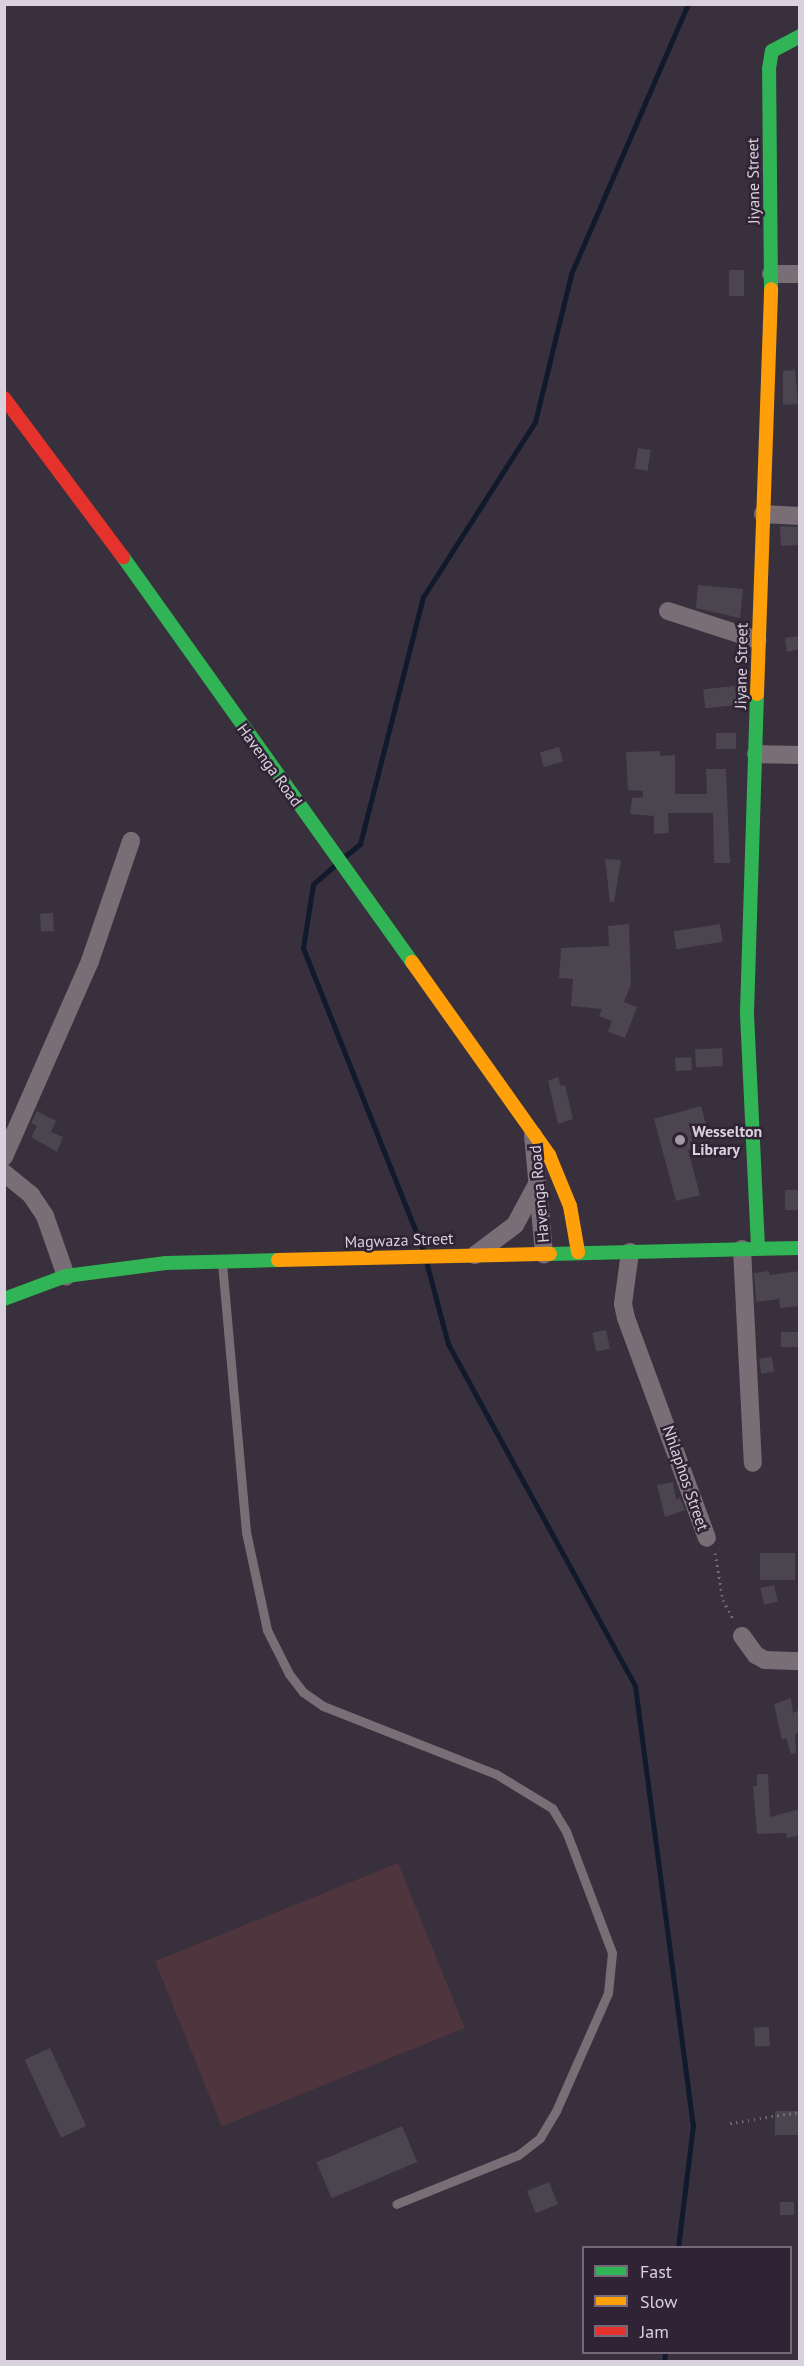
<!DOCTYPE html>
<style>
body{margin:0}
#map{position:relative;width:804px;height:2366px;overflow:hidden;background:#38303c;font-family:"PT Sans",sans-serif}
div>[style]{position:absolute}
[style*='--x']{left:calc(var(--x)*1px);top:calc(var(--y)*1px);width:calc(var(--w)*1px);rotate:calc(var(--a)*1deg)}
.green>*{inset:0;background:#4f353d;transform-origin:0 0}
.stream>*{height:5px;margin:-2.5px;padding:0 2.5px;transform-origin:2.5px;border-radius:2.5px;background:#11192d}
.building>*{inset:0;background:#4a454f;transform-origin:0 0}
.path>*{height:3px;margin-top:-1.5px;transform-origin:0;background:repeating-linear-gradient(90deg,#756d74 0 1.5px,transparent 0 6px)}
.lane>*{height:9px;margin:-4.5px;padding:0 4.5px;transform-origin:4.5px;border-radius:4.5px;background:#796e76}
.street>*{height:18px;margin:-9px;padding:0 9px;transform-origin:9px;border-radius:9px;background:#796e76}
.fast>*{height:14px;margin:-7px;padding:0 7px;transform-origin:7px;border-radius:7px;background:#30b455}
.slow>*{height:14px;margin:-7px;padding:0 7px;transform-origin:7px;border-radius:7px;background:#ff9f0a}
.jam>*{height:14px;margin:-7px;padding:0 7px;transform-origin:7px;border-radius:7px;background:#e5322d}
.dots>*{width:16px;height:16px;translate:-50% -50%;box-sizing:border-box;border:3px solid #2f2335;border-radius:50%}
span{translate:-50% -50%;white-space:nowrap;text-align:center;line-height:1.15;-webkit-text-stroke:5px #2f2335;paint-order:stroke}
.street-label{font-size:16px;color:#d9d1dd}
.poi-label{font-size:16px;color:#d9d1dd;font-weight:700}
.left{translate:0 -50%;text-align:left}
.frame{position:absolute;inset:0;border:6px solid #d9d1dd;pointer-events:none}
.legend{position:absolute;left:582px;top:2246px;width:210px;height:108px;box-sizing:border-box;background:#2f2335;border:2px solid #736978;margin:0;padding:8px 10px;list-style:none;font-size:18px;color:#d9d1dd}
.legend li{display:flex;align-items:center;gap:12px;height:30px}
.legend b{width:30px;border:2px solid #736978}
</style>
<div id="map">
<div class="green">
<div style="left:398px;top:1863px;width:178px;height:262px;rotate:68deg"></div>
</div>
<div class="stream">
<div style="--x:344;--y:857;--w:21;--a:-39"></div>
<div style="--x:360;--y:844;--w:255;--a:-75.7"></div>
<div style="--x:423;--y:597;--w:208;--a:-57.4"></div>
<div style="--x:535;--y:422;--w:152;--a:-76.3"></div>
<div style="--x:571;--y:274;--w:294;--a:-66.6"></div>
<div style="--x:335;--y:865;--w:29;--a:139"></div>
<div style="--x:313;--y:884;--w:65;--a:98.9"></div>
<div style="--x:303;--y:948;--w:325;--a:68.3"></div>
<div style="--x:427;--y:1265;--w:82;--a:75.1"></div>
<div style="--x:448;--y:1344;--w:390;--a:61.3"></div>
<div style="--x:635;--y:1686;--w:443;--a:82.5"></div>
<div style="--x:693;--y:2125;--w:124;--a:97"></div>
<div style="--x:664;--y:2362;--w:10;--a:-84"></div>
</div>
<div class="building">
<div style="left:729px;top:270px;width:15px;height:26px"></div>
<div style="clip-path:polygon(795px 370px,798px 404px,783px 405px,783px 371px)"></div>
<div style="left:638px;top:448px;width:13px;height:21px;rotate:9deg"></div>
<div style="clip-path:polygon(780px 526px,800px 527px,800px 545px,781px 546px)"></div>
<div style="clip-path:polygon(698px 585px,743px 589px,740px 618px,696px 608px)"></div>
<div style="clip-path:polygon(800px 636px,800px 649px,787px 652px,785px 638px)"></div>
<div style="left:735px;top:686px;width:19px;height:32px;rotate:84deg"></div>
<div style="left:736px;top:733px;width:16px;height:20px;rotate:90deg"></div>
<div style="left:559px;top:747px;width:15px;height:20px;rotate:74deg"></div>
<div style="clip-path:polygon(660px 751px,660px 756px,675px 755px,675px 794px,707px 794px,706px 769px,726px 769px,730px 863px,714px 863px,713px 813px,668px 813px,669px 833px,654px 834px,654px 816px,630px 814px,632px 798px,643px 797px,643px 791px,628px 790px,626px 752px)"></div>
<div style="clip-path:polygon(605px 859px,621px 860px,614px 902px,610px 902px)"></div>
<div style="left:53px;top:913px;width:18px;height:13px;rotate:87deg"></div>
<div style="clip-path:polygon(629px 924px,631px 984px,624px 1002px,637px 1007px,625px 1038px,608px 1032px,612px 1021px,599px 1016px,602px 1009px,571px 1006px,573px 979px,559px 978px,561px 948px,609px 946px,608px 926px)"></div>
<div style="left:720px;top:924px;width:18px;height:47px;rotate:81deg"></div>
<div style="left:722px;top:1048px;width:18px;height:27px;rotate:87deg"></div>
<div style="left:691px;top:1057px;width:13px;height:16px;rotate:86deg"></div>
<div style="clip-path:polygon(558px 1077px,561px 1086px,565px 1085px,573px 1119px,558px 1124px,548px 1081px)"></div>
<div style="clip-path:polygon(701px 1106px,708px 1132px,691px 1136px,694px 1148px,688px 1150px,700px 1195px,676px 1201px,654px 1119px)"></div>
<div style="clip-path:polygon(37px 1111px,56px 1121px,51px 1132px,63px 1137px,57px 1152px,31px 1137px,37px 1126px,31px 1123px)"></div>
<div style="left:800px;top:1190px;width:20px;height:15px;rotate:90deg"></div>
<div style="clip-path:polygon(769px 1271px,769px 1275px,800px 1271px,800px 1306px,780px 1308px,779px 1299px,756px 1302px,754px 1273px)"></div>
<div style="left:606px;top:1330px;width:19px;height:14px;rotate:78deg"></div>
<div style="left:800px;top:1332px;width:15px;height:19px;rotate:90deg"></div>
<div style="left:772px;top:1357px;width:15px;height:13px;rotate:82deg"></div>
<div style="clip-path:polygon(673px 1482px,676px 1499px,680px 1498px,685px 1510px,665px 1517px,657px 1485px)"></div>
<div style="left:760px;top:1553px;width:35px;height:27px"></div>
<div style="left:774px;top:1585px;width:17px;height:14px;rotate:77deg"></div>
<div style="clip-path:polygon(791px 1698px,793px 1713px,800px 1710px,800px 1732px,795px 1734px,796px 1753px,791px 1754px,786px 1738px,782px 1740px,774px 1704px)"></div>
<div style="clip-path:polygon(757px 1774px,768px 1774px,770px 1817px,800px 1809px,800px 1835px,787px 1838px,786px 1833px,757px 1834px,753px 1786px,757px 1786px)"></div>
<div style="left:769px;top:2027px;width:19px;height:15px;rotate:87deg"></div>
<div style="left:50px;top:2048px;width:86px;height:28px;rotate:65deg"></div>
<div style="left:775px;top:2111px;width:25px;height:24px"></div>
<div style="left:402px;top:2126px;width:39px;height:93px;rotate:67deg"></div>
<div style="left:549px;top:2182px;width:24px;height:24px;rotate:68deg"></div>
<div style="left:780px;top:2202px;width:14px;height:13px"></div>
</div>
<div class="path">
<div style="--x:715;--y:1553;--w:48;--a:80.3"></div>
<div style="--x:723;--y:1600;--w:24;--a:62"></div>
<div style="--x:730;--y:2123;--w:71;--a:-8.9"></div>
</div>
<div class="lane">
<div style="--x:222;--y:1263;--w:270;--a:84.9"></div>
<div style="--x:246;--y:1532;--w:100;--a:77.9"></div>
<div style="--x:267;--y:1630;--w:49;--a:63.4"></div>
<div style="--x:289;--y:1674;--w:23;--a:52"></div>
<div style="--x:303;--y:1692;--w:24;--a:35"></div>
<div style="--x:323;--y:1706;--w:186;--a:21.5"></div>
<div style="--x:496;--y:1774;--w:66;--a:31.3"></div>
<div style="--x:552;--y:1808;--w:27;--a:59"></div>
<div style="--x:566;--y:1831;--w:130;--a:69.3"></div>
<div style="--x:612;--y:1953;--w:40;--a:95.7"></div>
<div style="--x:608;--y:1993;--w:129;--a:113.8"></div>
<div style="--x:556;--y:2111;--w:31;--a:121"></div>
<div style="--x:540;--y:2138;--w:28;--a:142"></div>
<div style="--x:518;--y:2155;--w:131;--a:158.1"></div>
</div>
<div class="street">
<div style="--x:771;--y:274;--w:29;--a:0"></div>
<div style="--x:763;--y:514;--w:37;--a:3"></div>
<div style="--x:668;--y:611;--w:94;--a:18"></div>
<div style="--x:756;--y:754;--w:44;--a:1.3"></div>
<div style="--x:533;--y:1135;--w:120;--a:84.7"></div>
<div style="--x:4;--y:1157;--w:214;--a:-66.3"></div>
<div style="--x:90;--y:961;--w:127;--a:-71.1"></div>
<div style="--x:4;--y:1173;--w:35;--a:39"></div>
<div style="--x:31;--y:1195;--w:25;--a:56"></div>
<div style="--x:45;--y:1216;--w:64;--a:70.7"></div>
<div style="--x:742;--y:1249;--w:214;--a:87.1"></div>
<div style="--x:630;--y:1252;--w:52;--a:97.7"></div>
<div style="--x:623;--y:1304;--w:14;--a:78"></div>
<div style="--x:626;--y:1318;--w:234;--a:69.8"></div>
<div style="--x:475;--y:1255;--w:50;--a:-36.9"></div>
<div style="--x:515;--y:1225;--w:44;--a:-61.7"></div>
<div style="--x:742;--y:1636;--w:24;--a:54"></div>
<div style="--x:756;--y:1655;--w:10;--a:29"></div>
<div style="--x:765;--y:1660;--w:35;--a:2"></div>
</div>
<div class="fast">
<div style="--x:771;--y:289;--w:220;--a:-90.5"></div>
<div style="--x:769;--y:69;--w:18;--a:-81"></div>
<div style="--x:772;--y:51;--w:32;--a:-28"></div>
<div style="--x:123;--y:557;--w:498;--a:54.5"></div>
<div style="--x:757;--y:694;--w:320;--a:91.8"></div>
<div style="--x:747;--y:1014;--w:234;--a:87.3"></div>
<div style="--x:550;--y:1254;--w:250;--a:-1.4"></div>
<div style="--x:4;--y:1299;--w:66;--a:-20.4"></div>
<div style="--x:66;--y:1276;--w:101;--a:-7.4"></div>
<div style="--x:166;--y:1263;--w:112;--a:-1.5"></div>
</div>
<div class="slow">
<div style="--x:757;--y:694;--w:405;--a:-88"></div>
<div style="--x:412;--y:962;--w:237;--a:54.6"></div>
<div style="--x:549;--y:1155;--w:55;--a:67.6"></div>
<div style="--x:570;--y:1206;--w:47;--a:80.1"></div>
<div style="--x:278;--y:1260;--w:272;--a:-1.3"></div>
</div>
<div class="jam">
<div style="--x:4;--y:398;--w:199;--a:53.2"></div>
</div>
<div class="dots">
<div style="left:680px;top:1140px;background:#a199a5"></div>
</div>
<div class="street-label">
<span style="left:753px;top:181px;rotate:-91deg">Jiyane Street</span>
<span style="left:741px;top:666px;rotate:-89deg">Jiyane Street</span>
<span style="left:270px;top:765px;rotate:54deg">Havenga Road</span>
<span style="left:539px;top:1194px;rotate:-95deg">Havenga Road</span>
<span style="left:399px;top:1240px;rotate:-2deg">Magwaza Street</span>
<span style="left:686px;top:1478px;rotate:71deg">Nhlaphos Street</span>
</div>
<div class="poi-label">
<span class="left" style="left:692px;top:1140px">Wesselton<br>Library</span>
</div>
<div class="frame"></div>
<ul class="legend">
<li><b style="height:8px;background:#30b455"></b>Fast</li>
<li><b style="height:8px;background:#ff9f0a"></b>Slow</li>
<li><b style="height:8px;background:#e5322d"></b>Jam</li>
</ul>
</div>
